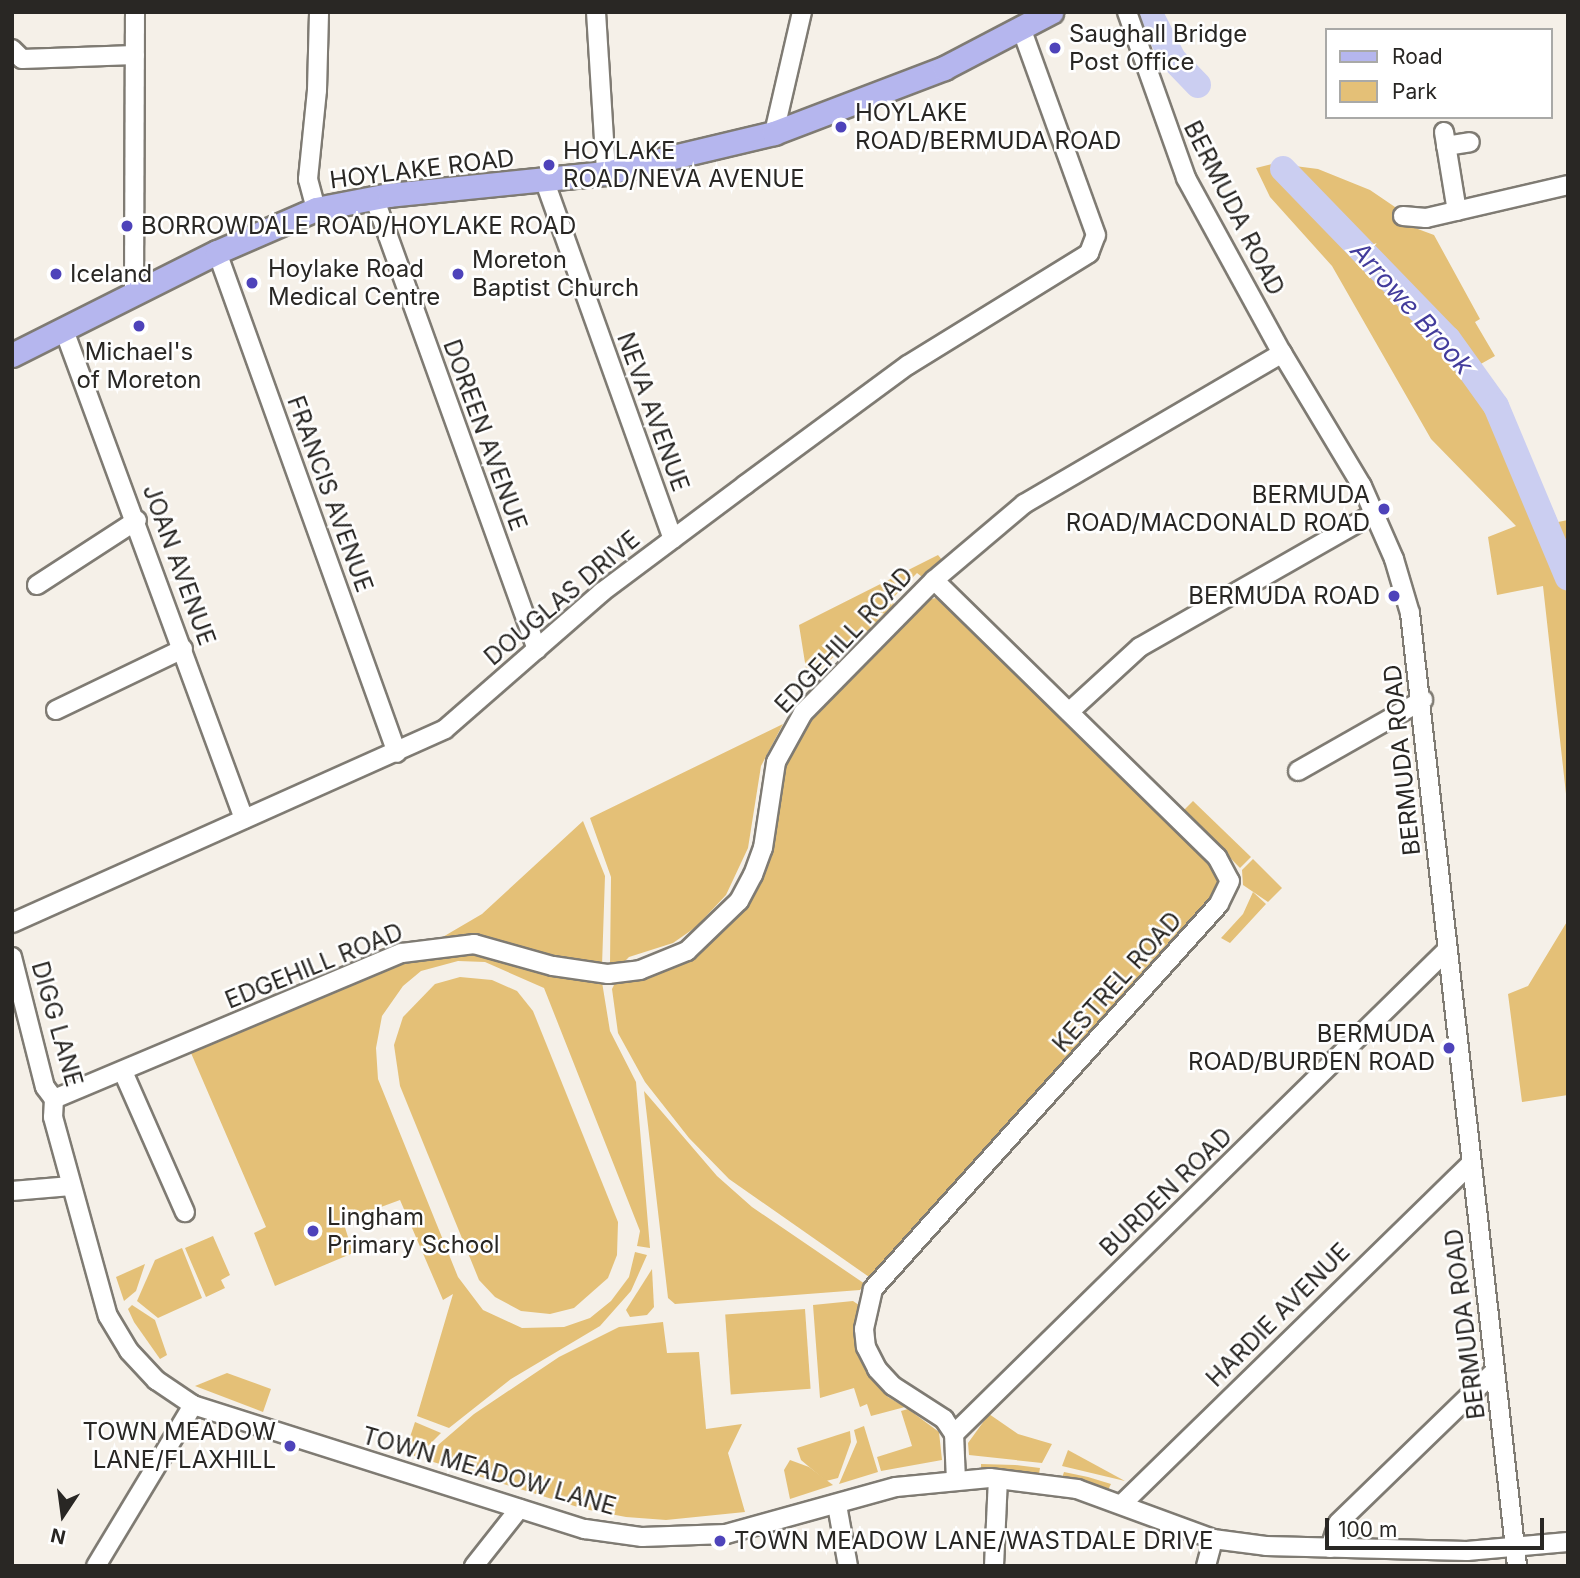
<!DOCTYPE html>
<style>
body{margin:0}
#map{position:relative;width:1580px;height:1578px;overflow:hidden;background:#f5f0e8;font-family:Inter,sans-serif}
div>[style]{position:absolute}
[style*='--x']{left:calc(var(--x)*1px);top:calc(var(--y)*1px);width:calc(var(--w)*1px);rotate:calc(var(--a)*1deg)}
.green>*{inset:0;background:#e4c077;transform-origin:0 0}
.river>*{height:26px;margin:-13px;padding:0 13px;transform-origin:13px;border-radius:13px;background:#cbcef1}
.roads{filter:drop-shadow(2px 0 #7f7b73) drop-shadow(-2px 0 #7f7b73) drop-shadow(0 2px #7f7b73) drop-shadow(0 -2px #7f7b73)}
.minor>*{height:18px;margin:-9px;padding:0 9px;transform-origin:9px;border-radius:9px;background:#fff}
.major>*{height:23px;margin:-11.5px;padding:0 11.5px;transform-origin:11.5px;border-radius:11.5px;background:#b5b6ee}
.dots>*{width:19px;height:19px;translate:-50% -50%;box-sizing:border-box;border:4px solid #fff;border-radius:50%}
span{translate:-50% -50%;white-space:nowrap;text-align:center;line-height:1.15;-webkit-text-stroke:5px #fff;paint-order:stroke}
.poi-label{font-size:24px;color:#292724}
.left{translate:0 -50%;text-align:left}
.right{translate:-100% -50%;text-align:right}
.street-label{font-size:24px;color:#292724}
.water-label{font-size:26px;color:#433c9c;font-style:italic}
.frame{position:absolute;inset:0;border:14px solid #292724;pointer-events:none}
.legend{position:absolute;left:1325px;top:28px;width:228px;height:91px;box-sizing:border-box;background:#fff;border:2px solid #a9a9a7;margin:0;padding:9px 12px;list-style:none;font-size:21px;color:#292724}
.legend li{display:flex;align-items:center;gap:14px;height:35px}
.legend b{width:35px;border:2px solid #a9a9a7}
.north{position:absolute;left:28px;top:1480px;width:70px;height:70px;-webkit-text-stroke:5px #fff;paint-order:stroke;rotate:193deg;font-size:19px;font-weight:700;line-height:28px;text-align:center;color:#292724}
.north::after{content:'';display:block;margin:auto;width:24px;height:32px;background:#292724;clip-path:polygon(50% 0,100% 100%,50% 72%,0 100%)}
.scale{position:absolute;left:1325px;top:1518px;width:219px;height:32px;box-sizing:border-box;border:4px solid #292724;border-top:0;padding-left:9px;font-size:21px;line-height:24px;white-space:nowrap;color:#292724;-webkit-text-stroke:5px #fff;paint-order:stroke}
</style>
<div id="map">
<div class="green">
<div style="clip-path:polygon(1276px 163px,1283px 169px,1287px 165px,1318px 169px,1370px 190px,1395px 207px,1399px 222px,1434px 235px,1480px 319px,1475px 322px,1495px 356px,1470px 370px,1487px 392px,1494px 390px,1515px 422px,1558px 522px,1568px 520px,1568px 812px,1543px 586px,1497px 595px,1488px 537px,1516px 526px,1431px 439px,1332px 266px,1270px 197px,1256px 168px)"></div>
<div style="clip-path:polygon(938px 555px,943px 561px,926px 580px,917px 573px,891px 600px,897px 608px,865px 641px,855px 635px,812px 679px,818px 687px,810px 694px,799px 625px)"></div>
<div style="clip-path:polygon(936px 598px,1219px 871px,1222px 891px,872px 1279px,729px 1179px,689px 1138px,645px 1082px,618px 1033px,612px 989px,616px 981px,645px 976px,703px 949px,733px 921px,753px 892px,779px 777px,806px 719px,922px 601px)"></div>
<div style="clip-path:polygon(783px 724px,761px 766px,748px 848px,726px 895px,696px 927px,673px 943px,629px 957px,623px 963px,610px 963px,611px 877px,590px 818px)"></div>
<div style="clip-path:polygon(1193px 801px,1251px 857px,1240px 868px,1184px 810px)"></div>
<div style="clip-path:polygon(583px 821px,605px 876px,602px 966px,554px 960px,494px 939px,441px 938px,482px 914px)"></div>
<div style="clip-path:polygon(1253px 859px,1282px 888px,1268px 902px,1243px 885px,1242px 870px)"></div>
<div style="clip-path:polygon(1253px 892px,1266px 904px,1230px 943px,1221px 938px,1243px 914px)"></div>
<div style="clip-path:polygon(1568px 920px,1568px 1095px,1522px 1102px,1508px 994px,1528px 986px)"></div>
<div style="clip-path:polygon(474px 951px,516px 959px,557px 976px,602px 982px,610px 1031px,636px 1082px,650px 1248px,637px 1246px,640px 1231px,544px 988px,485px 962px,458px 961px,421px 971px,403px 986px,382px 1016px,376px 1048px,378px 1079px,458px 1277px,483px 1310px,522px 1328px,564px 1327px,590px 1318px,611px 1301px,629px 1277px,635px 1252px,647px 1255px,631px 1291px,600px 1326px,511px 1379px,449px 1428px,417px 1416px,453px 1294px,443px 1300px,400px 1200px,343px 1221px,353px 1253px,275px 1286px,254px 1233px,266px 1227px,191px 1053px,410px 959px)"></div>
<div style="clip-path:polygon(460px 977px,492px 980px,517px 991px,533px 1011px,618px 1222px,617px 1255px,608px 1278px,574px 1308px,550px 1314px,521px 1311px,495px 1297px,479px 1280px,400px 1086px,394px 1045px,403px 1017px,435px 984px)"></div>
<div style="clip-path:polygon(644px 1091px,717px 1176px,752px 1207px,865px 1284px,860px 1290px,675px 1304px,668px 1298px)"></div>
<div style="clip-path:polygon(213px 1236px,230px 1275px,221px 1280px,225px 1288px,206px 1297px,185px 1248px)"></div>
<div style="clip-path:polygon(182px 1248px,202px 1298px,158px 1318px,137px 1301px,155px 1260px)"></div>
<div style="clip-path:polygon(145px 1264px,136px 1291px,124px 1301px,116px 1277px)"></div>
<div style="clip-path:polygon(652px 1269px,654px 1307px,647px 1315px,630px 1317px,626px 1310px)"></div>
<div style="clip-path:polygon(853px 1301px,862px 1307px,858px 1344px,864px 1364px,888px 1397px,905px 1407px,871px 1416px,867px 1404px,860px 1407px,854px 1388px,820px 1398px,813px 1305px)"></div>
<div style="clip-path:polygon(132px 1305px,155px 1320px,167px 1355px,160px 1359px,134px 1322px,128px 1309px)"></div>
<div style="left:805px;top:1309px;width:80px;height:80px;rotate:86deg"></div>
<div style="clip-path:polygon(663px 1322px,667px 1353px,699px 1352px,706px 1429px,742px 1424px,728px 1453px,745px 1512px,666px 1520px,626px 1517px,584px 1509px,427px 1460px,430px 1452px,474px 1414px,559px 1357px,619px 1327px)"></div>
<div style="clip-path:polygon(227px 1373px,271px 1389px,263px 1412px,195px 1386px)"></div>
<div style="clip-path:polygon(908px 1409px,939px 1432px,942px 1460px,881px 1471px,877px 1457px,912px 1446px,901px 1411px)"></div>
<div style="clip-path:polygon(989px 1414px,1018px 1434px,1052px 1444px,1042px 1463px,969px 1455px,968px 1443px)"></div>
<div style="clip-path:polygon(415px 1422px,441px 1433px,417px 1457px,405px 1452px)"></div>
<div style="clip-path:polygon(864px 1426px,878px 1472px,839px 1484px,857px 1442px,854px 1430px)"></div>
<div style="clip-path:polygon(850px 1431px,851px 1442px,838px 1478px,826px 1481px,801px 1460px,797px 1448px)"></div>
<div style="clip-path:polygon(1068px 1450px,1125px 1481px,1062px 1466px)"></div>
<div style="clip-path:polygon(790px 1460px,809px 1467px,833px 1485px,790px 1499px,784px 1470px)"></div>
<div style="clip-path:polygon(981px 1464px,1015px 1465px,1040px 1468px,1039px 1474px,981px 1470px)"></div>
<div style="clip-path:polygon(1064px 1472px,1088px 1477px,1111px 1484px,1108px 1490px,1062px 1478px)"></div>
</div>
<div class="river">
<div style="--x:1149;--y:12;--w:53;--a:62.9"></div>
<div style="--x:1173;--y:59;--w:36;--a:46"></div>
<div style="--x:1283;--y:169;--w:237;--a:45.9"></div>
<div style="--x:1448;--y:339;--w:82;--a:54.4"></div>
<div style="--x:1496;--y:406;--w:186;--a:67.3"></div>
</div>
<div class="roads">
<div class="minor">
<div style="--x:596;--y:12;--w:161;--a:86.4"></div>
<div style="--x:1127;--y:12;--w:176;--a:70.4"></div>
<div style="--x:1186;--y:178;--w:200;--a:61.3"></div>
<div style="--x:1282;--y:353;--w:155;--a:59"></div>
<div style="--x:1362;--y:486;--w:80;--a:66.3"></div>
<div style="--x:1394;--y:559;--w:56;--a:73.5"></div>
<div style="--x:1410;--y:613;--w:959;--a:83.59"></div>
<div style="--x:12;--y:49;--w:14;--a:45"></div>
<div style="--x:22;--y:59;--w:113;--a:-2"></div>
<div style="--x:1444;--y:132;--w:80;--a:80.7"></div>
<div style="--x:774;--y:133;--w:124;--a:-77"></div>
<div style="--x:1446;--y:146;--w:24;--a:-9"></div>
<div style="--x:545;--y:182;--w:379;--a:70.3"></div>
<div style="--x:374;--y:197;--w:481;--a:70.2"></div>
<div style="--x:316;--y:209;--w:31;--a:-105"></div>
<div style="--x:308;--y:179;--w:89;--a:-84.2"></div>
<div style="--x:317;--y:90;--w:78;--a:-88.5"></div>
<div style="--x:1403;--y:216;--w:23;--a:5"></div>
<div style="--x:1426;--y:218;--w:146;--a:-13.1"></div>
<div style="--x:217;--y:252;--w:532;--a:70.24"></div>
<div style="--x:134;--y:294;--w:282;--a:-89.8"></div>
<div style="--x:64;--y:330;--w:521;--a:69.79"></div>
<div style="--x:934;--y:580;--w:396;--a:44.4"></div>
<div style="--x:1217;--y:857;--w:27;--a:62"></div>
<div style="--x:1230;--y:881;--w:25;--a:116"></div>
<div style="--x:1219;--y:904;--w:518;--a:131.95"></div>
<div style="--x:873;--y:1289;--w:41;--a:102.7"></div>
<div style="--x:864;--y:1329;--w:18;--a:84"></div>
<div style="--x:866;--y:1347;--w:25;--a:63"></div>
<div style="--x:877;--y:1369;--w:23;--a:47"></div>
<div style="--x:893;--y:1386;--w:61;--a:32.9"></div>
<div style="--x:944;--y:1419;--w:18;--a:56"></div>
<div style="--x:37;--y:585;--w:119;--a:-33"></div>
<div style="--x:56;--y:710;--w:141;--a:-25.7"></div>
<div style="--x:1069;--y:712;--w:96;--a:-42.5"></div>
<div style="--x:1140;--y:647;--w:271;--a:-29.7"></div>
<div style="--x:1298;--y:771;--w:144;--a:-29.6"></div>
<div style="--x:12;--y:923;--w:474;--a:-24.1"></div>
<div style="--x:445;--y:729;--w:208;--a:-41.1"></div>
<div style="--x:602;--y:592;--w:179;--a:-36.8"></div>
<div style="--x:745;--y:485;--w:202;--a:-36.4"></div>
<div style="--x:908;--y:365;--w:213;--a:-31.7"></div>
<div style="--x:1089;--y:253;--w:19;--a:-69"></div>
<div style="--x:1096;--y:235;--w:220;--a:-109.9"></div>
<div style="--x:12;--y:957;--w:134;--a:75.8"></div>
<div style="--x:45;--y:1087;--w:15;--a:53"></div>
<div style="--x:54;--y:1099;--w:18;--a:93"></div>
<div style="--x:53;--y:1117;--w:206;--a:74.6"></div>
<div style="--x:108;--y:1316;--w:41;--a:59"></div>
<div style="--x:129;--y:1351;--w:40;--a:47"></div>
<div style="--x:156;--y:1380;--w:45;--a:34"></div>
<div style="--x:193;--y:1405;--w:411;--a:17.6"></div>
<div style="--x:585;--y:1529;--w:58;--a:8"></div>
<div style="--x:642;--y:1537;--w:84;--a:-2"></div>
<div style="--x:726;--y:1534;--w:176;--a:-15.5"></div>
<div style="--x:896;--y:1487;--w:94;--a:-5.5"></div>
<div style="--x:990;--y:1478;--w:88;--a:7.2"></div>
<div style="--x:1077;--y:1489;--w:145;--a:20.2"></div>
<div style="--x:1213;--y:1539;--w:53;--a:7.5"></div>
<div style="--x:1266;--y:1546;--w:201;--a:1.4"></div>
<div style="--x:1467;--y:1551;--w:101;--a:-5.1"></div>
<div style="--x:124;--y:1074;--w:151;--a:66.2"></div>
<div style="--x:54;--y:1099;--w:377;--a:-22.8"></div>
<div style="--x:402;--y:953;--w:73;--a:-7.1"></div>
<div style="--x:474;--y:944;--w:82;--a:15.6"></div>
<div style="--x:553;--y:966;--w:56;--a:8.3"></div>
<div style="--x:608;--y:974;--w:32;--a:-7"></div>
<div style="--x:640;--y:970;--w:51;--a:-22"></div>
<div style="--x:687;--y:951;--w:72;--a:-43.9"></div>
<div style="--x:739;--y:901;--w:30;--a:-62"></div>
<div style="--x:753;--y:875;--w:29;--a:-70"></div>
<div style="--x:763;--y:848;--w:87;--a:-81.4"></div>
<div style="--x:776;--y:762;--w:56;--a:-61.1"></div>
<div style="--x:803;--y:713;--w:187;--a:-45.4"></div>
<div style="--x:934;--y:580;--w:118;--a:-40.2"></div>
<div style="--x:1024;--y:504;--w:299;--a:-30.3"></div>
<div style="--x:12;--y:1191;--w:59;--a:-4.8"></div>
<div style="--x:956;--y:1481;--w:47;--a:-92.4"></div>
<div style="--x:954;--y:1434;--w:688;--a:-44.47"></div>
<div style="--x:1122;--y:1504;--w:488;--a:-44.3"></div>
<div style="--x:837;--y:1505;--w:62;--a:79.8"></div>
<div style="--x:1330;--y:1548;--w:26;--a:-72"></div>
<div style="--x:1338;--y:1523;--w:217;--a:-44.1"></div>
<div style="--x:96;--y:1566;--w:188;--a:-58.9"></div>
<div style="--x:474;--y:1566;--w:73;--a:-51.7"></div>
<div style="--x:994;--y:1566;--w:87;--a:-87.4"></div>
<div style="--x:1206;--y:1566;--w:28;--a:-75"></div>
</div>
<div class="major">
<div style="--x:12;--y:355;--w:229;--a:-26.7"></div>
<div style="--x:217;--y:252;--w:108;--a:-23.5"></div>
<div style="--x:316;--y:209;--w:74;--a:-10.9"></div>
<div style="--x:389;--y:195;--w:218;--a:-5.8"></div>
<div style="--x:606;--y:173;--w:173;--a:-13.4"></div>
<div style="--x:774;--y:133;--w:182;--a:-20.9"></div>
<div style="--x:944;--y:68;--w:121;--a:-27.6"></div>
</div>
</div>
<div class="dots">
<div style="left:1055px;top:48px;background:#4e43ba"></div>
<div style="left:841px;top:127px;background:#4e43ba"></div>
<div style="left:549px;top:165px;background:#4e43ba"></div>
<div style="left:127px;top:226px;background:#4e43ba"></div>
<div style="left:56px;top:274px;background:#4e43ba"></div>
<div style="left:458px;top:274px;background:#4e43ba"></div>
<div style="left:252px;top:283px;background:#4e43ba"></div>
<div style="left:139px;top:326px;background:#4e43ba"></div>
<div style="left:1384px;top:509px;background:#4e43ba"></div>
<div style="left:1394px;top:596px;background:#4e43ba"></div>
<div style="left:1449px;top:1048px;background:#4e43ba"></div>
<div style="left:313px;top:1231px;background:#4e43ba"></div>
<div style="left:290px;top:1446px;background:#4e43ba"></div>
<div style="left:720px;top:1541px;background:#4e43ba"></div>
</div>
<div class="poi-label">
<span class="left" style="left:1069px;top:48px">Saughall Bridge<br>Post Office</span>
<span class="left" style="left:855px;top:127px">HOYLAKE<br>ROAD/BERMUDA ROAD</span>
<span class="left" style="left:563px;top:165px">HOYLAKE<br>ROAD/NEVA AVENUE</span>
<span class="left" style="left:141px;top:226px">BORROWDALE ROAD/HOYLAKE ROAD</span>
<span class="left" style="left:472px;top:274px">Moreton<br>Baptist Church</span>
<span class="left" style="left:268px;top:283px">Hoylake Road<br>Medical Centre</span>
<span class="left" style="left:70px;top:274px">Iceland</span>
<span style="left:139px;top:366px">Michael's<br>of Moreton</span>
<span class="right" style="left:1370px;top:509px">BERMUDA<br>ROAD/MACDONALD ROAD</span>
<span class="right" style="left:1380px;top:596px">BERMUDA ROAD</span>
<span class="right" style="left:1435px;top:1048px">BERMUDA<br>ROAD/BURDEN ROAD</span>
<span class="left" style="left:327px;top:1231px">Lingham<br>Primary School</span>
<span class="right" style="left:276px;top:1446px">TOWN MEADOW<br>LANE/FLAXHILL</span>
<span class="left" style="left:734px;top:1541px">TOWN MEADOW LANE/WASTDALE DRIVE</span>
</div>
<div class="street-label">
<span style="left:422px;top:169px;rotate:-7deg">HOYLAKE ROAD</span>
<span style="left:1234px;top:208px;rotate:63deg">BERMUDA ROAD</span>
<span style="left:653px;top:412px;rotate:70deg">NEVA AVENUE</span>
<span style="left:485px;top:435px;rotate:70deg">DOREEN AVENUE</span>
<span style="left:330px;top:494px;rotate:70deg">FRANCIS AVENUE</span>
<span style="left:179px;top:565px;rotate:70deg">JOAN AVENUE</span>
<span style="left:562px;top:598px;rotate:-40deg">DOUGLAS DRIVE</span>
<span style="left:844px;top:640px;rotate:-47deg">EDGEHILL ROAD</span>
<span style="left:1402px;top:760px;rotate:-96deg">BERMUDA ROAD</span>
<span style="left:314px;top:966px;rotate:-22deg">EDGEHILL ROAD</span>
<span style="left:1117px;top:982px;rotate:-48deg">KESTREL ROAD</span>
<span style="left:57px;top:1024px;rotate:74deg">DIGG LANE</span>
<span style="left:1166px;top:1192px;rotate:-44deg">BURDEN ROAD</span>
<span style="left:1278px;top:1315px;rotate:-45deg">HARDIE AVENUE</span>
<span style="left:1465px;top:1324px;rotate:-97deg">BERMUDA ROAD</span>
<span style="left:489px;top:1471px;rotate:16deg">TOWN MEADOW LANE</span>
</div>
<div class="water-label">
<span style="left:1412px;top:308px;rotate:48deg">Arrowe Brook</span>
</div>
<div class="frame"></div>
<ul class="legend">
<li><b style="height:9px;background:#b5b6ee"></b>Road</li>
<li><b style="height:19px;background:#e4c077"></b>Park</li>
</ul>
<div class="north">N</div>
<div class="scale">100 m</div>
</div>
